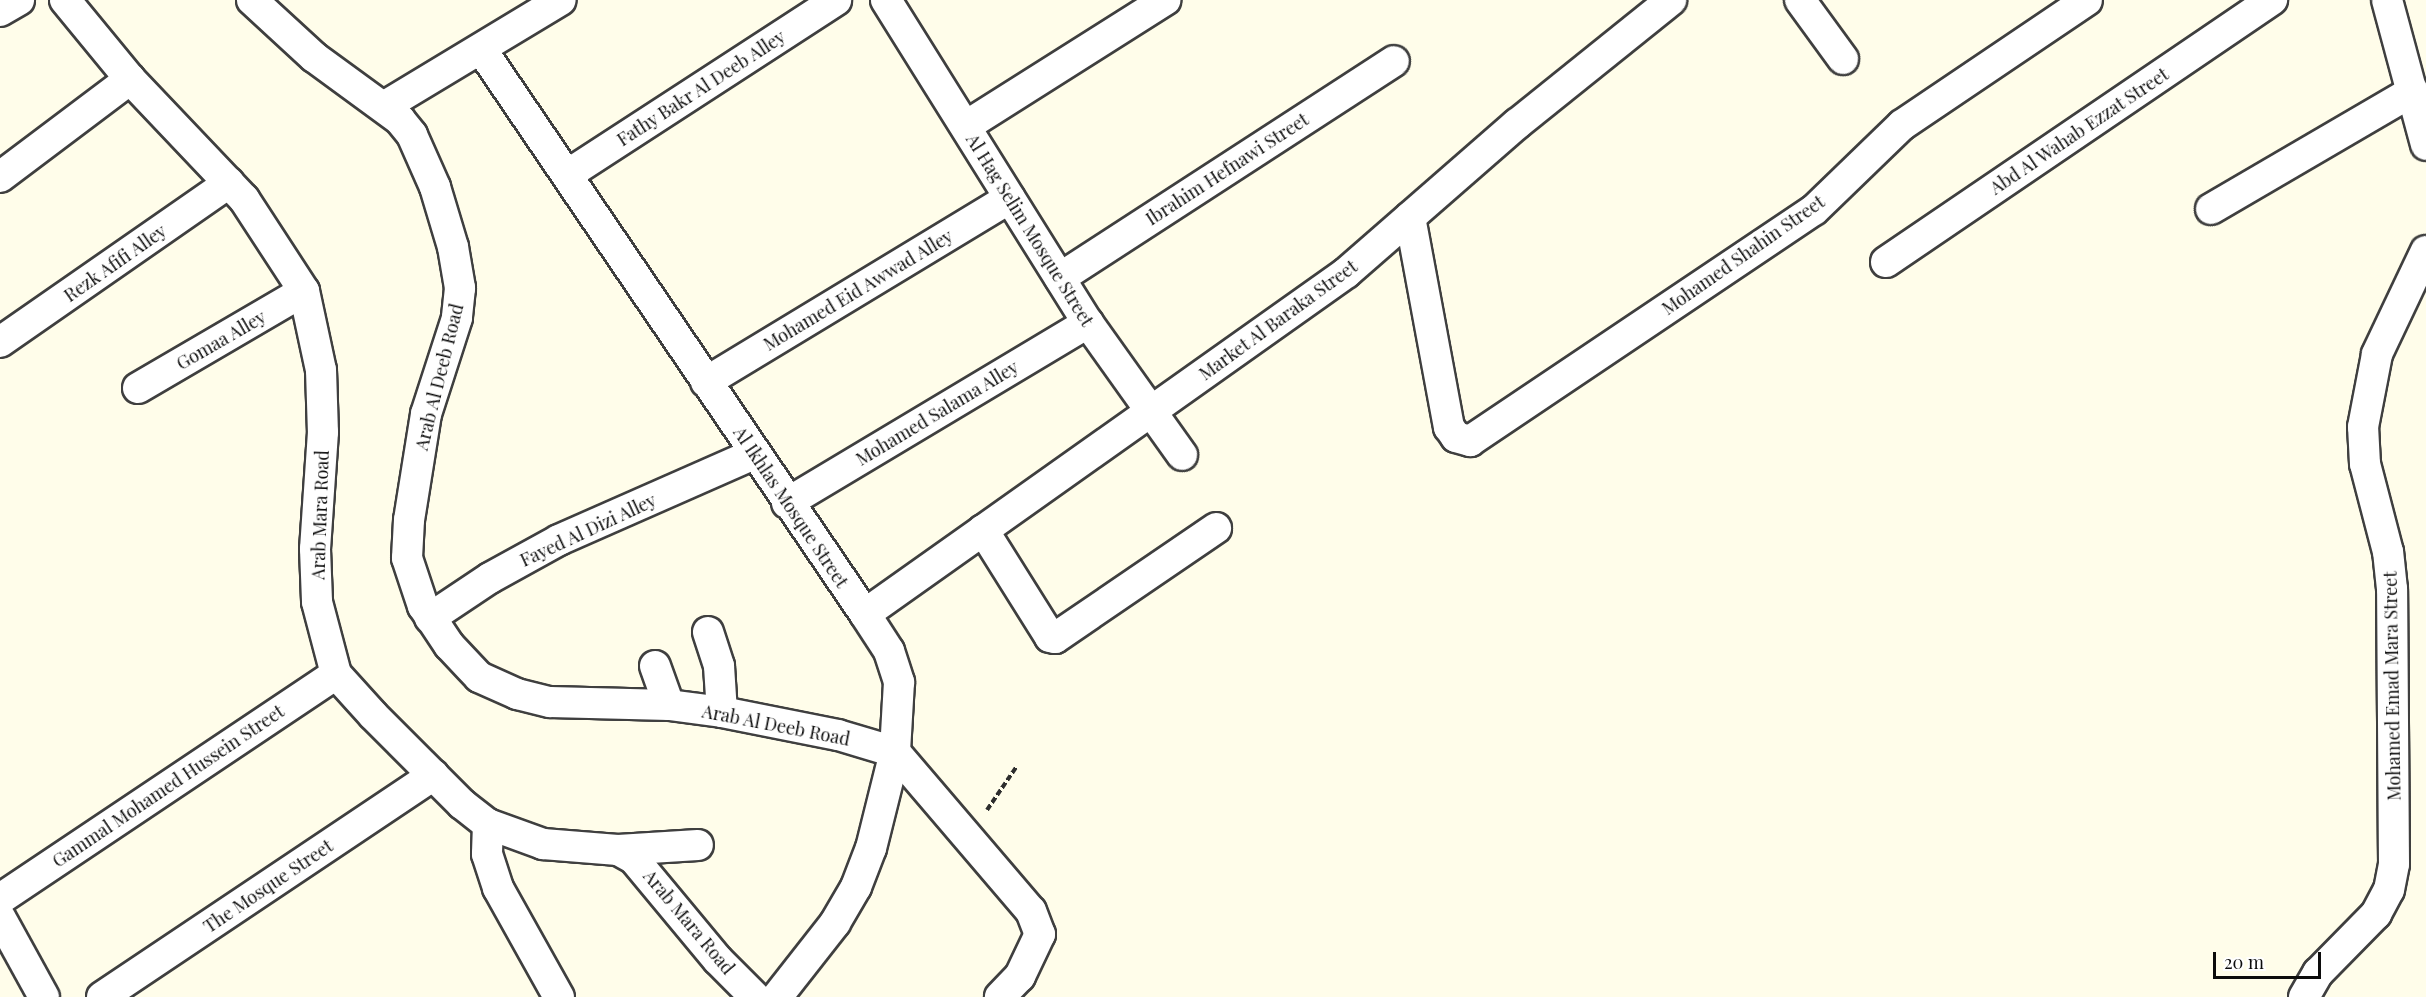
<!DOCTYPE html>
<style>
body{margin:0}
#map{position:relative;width:2426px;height:997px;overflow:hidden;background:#fffdea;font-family:"Playfair Display",serif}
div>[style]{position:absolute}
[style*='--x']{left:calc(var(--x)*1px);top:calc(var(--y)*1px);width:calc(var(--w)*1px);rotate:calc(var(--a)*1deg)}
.path>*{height:4px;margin-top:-2px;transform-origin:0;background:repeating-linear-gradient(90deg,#2e2e2e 0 6px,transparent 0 9px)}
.roads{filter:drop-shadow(2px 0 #3f3f3f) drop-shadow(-2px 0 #3f3f3f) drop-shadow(0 2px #3f3f3f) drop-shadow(0 -2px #3f3f3f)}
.street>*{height:30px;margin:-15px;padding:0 15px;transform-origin:15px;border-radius:15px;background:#fff}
span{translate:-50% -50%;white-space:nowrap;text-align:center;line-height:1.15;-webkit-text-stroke:6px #fff;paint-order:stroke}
.street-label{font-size:18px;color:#0c0c0c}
.scale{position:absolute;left:2213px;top:952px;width:108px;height:27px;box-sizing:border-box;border:3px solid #0c0c0c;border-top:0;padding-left:8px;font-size:18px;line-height:21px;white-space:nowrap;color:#0c0c0c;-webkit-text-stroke:4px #fff;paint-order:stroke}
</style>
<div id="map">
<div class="path">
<div style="--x:987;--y:810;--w:53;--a:-55.7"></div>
</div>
<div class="roads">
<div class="street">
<div style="--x:65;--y:0;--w:102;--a:50.6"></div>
<div style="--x:130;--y:79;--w:166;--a:46.5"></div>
<div style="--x:244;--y:199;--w:110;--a:56.9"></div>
<div style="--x:304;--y:291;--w:81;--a:77.9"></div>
<div style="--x:321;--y:370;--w:62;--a:88.2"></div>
<div style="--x:323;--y:432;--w:117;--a:93.9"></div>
<div style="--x:315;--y:549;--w:53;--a:87.8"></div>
<div style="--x:317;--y:602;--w:74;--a:75.2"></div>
<div style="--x:336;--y:674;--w:55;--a:47.9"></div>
<div style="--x:373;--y:715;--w:126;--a:45"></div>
<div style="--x:462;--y:804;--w:33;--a:38"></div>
<div style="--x:488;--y:824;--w:59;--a:20"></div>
<div style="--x:543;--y:844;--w:75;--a:4.6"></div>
<div style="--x:618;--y:850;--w:18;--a:29"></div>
<div style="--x:634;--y:859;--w:131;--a:50.3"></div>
<div style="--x:718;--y:960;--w:52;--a:45"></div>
<div style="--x:252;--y:0;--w:84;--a:42.6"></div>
<div style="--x:314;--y:57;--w:107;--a:36.2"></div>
<div style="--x:400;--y:120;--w:19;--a:51"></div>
<div style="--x:412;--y:135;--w:57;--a:66.1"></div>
<div style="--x:435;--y:187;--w:63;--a:73.3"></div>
<div style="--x:453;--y:247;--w:42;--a:80.3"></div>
<div style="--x:460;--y:288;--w:30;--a:96"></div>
<div style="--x:457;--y:318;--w:101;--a:107.9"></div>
<div style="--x:426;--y:414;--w:107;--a:99.1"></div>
<div style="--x:409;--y:520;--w:38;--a:93"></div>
<div style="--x:407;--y:558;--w:51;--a:71.6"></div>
<div style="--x:423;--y:606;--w:47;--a:56.3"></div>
<div style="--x:449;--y:645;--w:44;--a:46.8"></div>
<div style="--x:479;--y:677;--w:42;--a:24.1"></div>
<div style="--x:517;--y:694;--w:34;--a:14"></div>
<div style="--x:550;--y:702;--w:119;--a:1.4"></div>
<div style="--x:669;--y:705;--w:53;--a:7.5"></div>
<div style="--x:722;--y:712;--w:118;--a:11.2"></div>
<div style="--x:838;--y:735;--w:59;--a:16.6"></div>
<div style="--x:895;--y:752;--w:209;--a:49.5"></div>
<div style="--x:1031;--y:911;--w:25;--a:69"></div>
<div style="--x:1040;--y:934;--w:47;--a:115.5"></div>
<div style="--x:1020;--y:976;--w:29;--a:134"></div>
<div style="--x:886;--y:0;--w:381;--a:58"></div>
<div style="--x:1088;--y:323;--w:162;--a:54.5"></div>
<div style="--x:1800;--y:0;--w:73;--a:53.9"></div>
<div style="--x:2387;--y:0;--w:150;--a:74.9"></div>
<div style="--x:0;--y:11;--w:22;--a:-30"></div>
<div style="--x:481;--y:49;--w:683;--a:55.8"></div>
<div style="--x:865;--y:614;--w:44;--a:57"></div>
<div style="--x:889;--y:651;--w:33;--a:72"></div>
<div style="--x:899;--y:682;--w:70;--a:93.3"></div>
<div style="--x:895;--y:752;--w:99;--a:104"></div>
<div style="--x:871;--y:848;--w:42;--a:111"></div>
<div style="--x:856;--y:887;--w:42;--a:120.3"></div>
<div style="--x:835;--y:923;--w:94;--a:128.1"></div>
<div style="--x:385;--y:106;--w:205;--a:-31.1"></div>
<div style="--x:966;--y:126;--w:236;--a:-32.3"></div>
<div style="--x:567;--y:175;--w:321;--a:-33"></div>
<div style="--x:0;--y:177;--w:163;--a:-37"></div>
<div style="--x:2211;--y:209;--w:234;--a:-30.3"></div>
<div style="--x:1410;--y:217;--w:214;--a:79.5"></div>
<div style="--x:1449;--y:427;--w:12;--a:55"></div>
<div style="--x:1456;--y:437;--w:15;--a:16"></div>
<div style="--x:1470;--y:441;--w:414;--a:-33.9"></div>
<div style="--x:1814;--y:210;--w:122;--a:-44"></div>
<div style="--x:1902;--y:125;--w:223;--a:-34"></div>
<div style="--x:1886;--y:262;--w:467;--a:-34.2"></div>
<div style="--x:1060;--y:278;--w:398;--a:-33"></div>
<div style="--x:0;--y:342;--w:279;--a:-34.8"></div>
<div style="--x:706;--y:382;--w:355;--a:-31.2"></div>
<div style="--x:138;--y:388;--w:192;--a:-30.3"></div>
<div style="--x:787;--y:503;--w:351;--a:-30.9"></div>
<div style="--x:983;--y:530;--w:126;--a:57.9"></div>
<div style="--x:1050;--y:637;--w:5;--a:11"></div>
<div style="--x:1055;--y:638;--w:195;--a:-34.3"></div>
<div style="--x:865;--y:614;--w:590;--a:-35.33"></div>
<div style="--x:1346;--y:273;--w:227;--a:-41.1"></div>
<div style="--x:1517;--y:124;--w:198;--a:-38.8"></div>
<div style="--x:430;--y:618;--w:72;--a:-33.7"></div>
<div style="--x:490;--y:578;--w:79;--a:-28.8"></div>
<div style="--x:559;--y:540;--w:213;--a:-23.8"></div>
<div style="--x:708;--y:632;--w:36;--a:72"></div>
<div style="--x:719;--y:666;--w:46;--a:86.3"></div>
<div style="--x:655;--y:666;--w:41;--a:70.3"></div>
<div style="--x:488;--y:824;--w:30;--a:92"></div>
<div style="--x:487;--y:854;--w:36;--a:72"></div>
<div style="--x:498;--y:888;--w:125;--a:60.8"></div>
<div style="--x:618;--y:850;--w:80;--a:-3.6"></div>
<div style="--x:0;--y:899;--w:404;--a:-33.8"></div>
<div style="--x:0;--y:917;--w:91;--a:61.2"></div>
<div style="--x:102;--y:997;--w:399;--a:-33.8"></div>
<div style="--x:2304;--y:997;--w:28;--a:-60"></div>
<div style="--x:2318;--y:973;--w:83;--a:-45.5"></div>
<div style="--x:2376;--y:914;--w:27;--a:-62"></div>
<div style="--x:2389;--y:890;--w:26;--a:-79"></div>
<div style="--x:2394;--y:864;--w:275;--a:-90.4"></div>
<div style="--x:2392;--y:589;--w:37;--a:-96"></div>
<div style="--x:2388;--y:552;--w:91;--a:-104.6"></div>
<div style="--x:2365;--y:464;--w:37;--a:-93"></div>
<div style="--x:2363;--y:427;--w:74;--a:-79.1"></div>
<div style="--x:2377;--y:354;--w:114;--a:-64.6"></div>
</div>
</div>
<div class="street-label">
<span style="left:701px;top:88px;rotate:-33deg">Fathy Bakr Al Deeb Alley</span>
<span style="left:2079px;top:131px;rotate:-34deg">Abd Al Wahab Ezzat Street</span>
<span style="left:1227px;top:169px;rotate:-33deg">Ibrahim Hefnawi Street</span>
<span style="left:1030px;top:230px;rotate:58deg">Al Hag Selim Mosque Street</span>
<span style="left:1743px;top:255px;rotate:-35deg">Mohamed Shahin Street</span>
<span style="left:115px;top:263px;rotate:-35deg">Rezk Afifi Alley</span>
<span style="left:858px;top:290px;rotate:-31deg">Mohamed Eid Awwad Alley</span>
<span style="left:1278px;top:320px;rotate:-36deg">Market Al Baraka Street</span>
<span style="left:221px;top:340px;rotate:-30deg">Gomaa Alley</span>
<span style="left:439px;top:377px;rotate:-76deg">Arab Al Deeb Road</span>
<span style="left:937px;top:413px;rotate:-31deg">Mohamed Salama Alley</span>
<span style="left:791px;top:507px;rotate:56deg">Al Ikhlas Mosque Street</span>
<span style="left:320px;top:515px;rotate:-88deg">Arab Mara Road</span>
<span style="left:588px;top:530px;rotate:-25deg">Fayed Al Dizi Alley</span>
<span style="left:2392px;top:686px;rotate:-91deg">Mohamed Emad Mara Street</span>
<span style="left:776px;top:725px;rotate:11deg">Arab Al Deeb Road</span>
<span style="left:168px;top:786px;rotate:-34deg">Gammal Mohamed Hussein Street</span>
<span style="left:268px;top:886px;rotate:-34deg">The Mosque Street</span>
<span style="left:689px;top:922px;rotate:50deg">Arab Mara Road</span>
</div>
<div class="scale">20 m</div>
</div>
